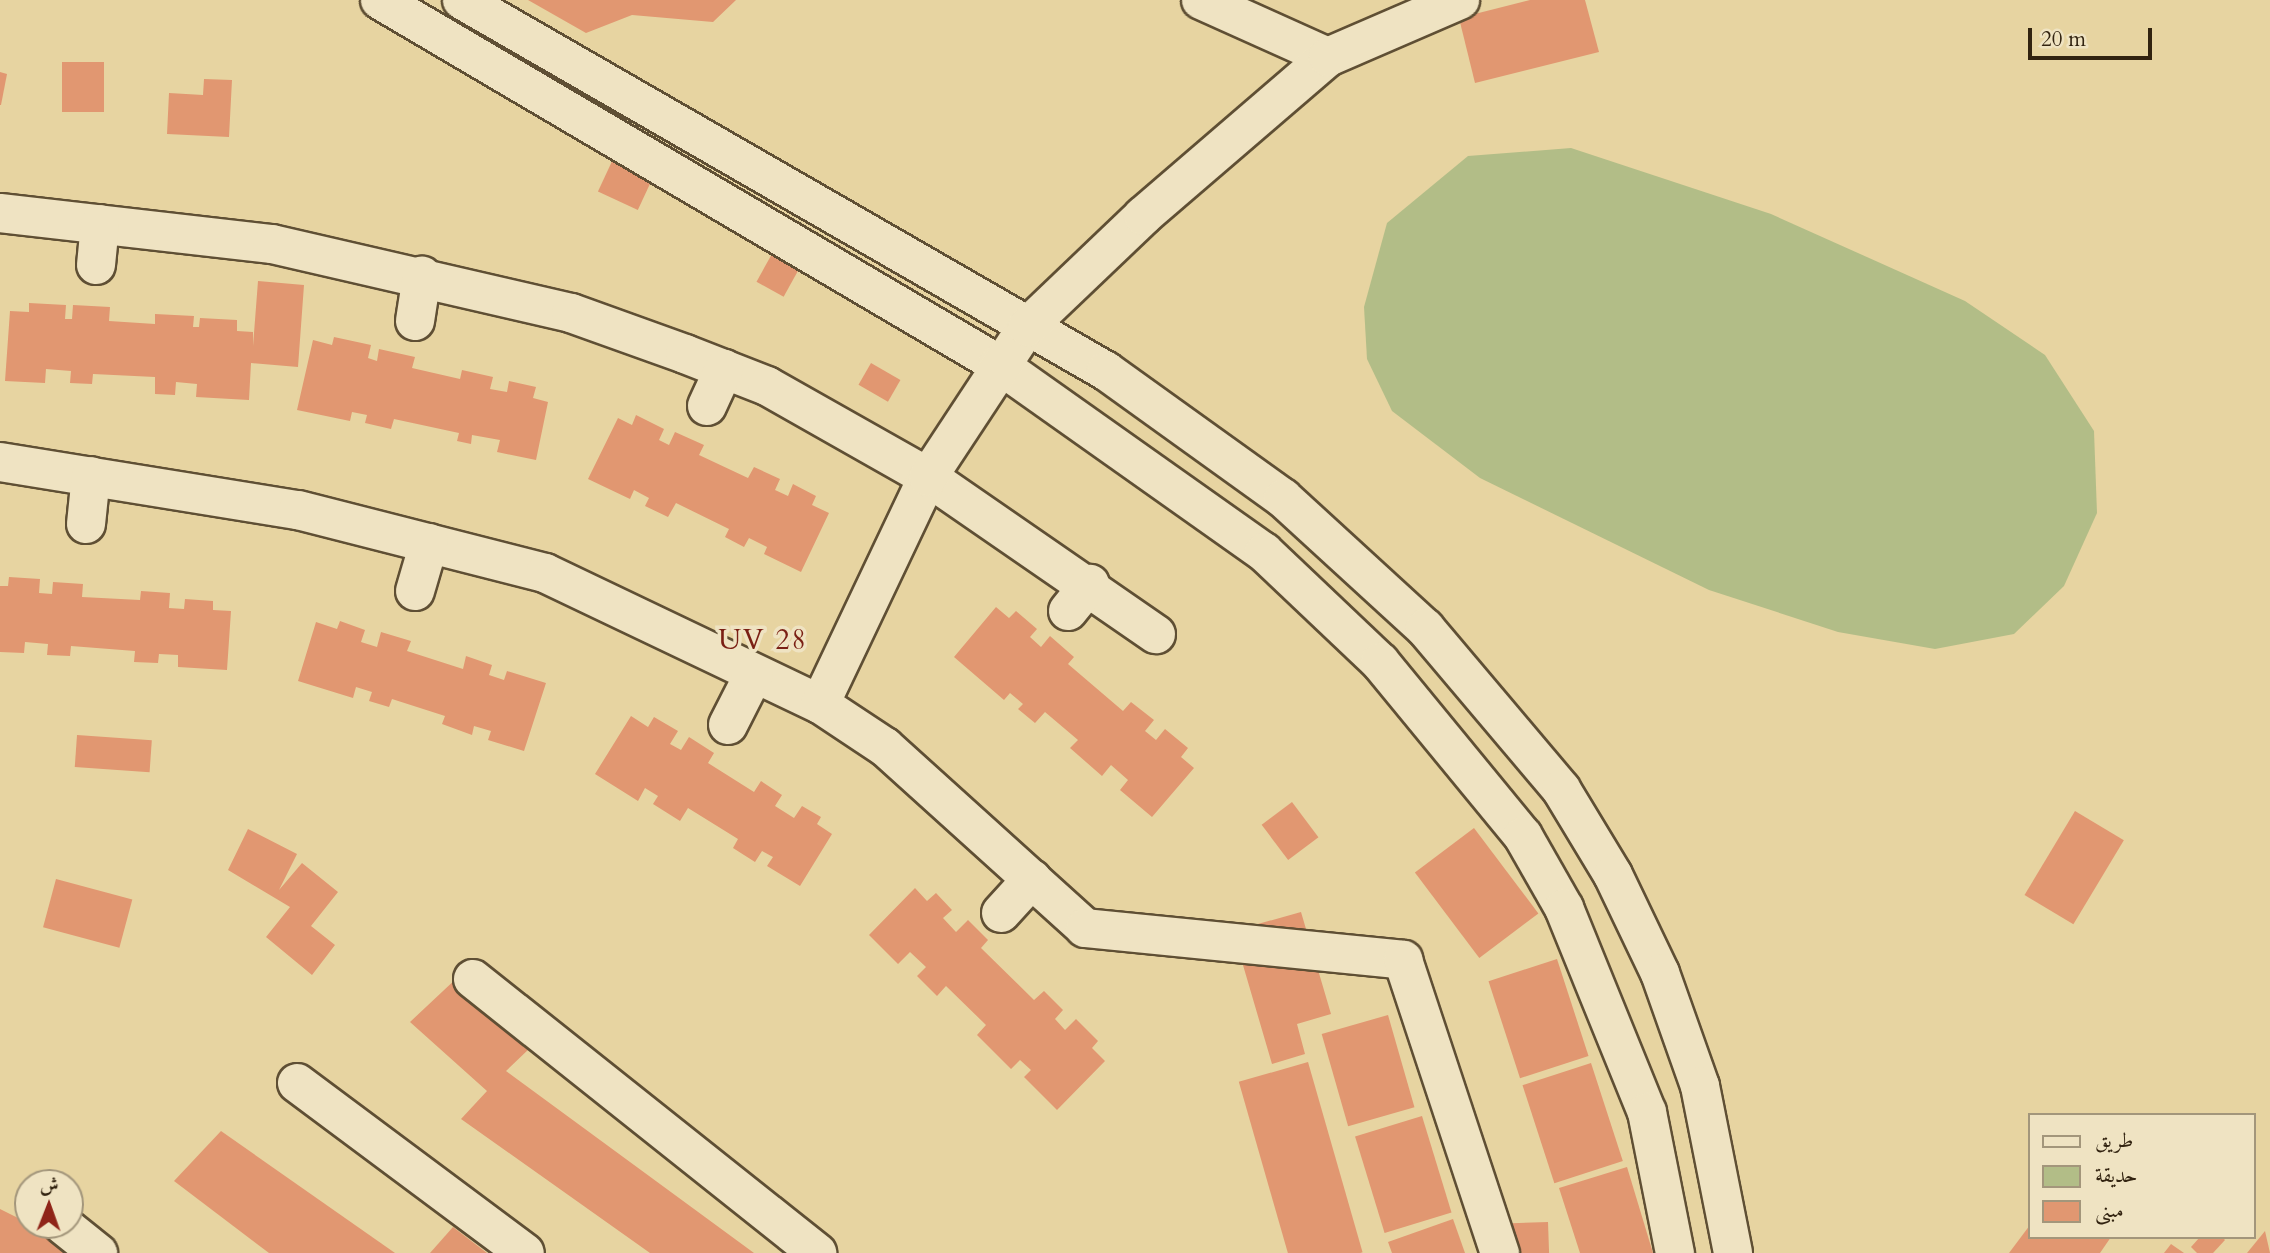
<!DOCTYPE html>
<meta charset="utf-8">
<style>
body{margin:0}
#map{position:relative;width:2270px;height:1253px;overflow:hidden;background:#e7d4a1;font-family:Cardo,Amiri,serif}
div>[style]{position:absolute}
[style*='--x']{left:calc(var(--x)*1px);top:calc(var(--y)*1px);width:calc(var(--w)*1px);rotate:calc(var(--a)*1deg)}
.green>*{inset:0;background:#b2bd87}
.building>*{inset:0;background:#e19771;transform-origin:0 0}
.roads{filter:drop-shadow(2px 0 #5f4f34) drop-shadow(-2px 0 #5f4f34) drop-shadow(0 2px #5f4f34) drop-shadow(0 -2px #5f4f34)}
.minor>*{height:38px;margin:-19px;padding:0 19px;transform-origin:19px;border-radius:19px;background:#efe3c2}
span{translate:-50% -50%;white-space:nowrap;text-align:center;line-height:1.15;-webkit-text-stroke:7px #efe3c2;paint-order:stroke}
.neighbourhood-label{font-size:28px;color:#7a1f14;letter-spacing:2px}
.legend{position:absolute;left:2028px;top:1113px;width:228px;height:126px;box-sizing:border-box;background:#efe3c2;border:2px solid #a3967b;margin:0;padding:9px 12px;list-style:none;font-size:21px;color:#322310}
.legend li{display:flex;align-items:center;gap:14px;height:35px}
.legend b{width:35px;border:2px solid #a3967b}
.north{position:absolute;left:14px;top:1169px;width:70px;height:70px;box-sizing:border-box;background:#efe3c2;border:2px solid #a3967b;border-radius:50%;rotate:1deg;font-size:19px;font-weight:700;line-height:28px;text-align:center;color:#322310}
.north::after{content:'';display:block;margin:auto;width:24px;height:32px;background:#8f2418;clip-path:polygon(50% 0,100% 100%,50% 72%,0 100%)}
.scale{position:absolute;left:2028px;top:28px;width:124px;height:32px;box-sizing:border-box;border:4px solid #322310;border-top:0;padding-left:9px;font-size:21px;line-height:24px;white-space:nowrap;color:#322310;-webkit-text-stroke:5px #efe3c2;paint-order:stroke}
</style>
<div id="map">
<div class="green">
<div style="clip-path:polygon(1571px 148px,1771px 214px,1965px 301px,2045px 355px,2094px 431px,2097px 513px,2064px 586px,2014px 634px,1935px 649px,1838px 632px,1709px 590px,1480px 478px,1392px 411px,1367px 359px,1364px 307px,1387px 223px,1468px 156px)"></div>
</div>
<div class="building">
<div style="clip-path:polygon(528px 0,736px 0,713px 22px,632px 15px,586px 33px)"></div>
<div style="clip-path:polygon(1530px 0,1585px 0,1599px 52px,1475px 83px,1459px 18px)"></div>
<div style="left:62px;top:62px;width:42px;height:50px"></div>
<div style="clip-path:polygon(0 72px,7px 74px,1px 105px,0 105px)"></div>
<div style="clip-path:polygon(204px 79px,232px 80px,229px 137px,167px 134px,169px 93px,203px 95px)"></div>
<div style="left:614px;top:157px;width:44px;height:38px;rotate:25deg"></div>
<div style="left:773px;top:252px;width:31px;height:34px;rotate:29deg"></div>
<div style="clip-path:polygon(258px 281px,304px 285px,298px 367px,251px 363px,249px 400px,196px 397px,197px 384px,176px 382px,175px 395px,155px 394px,155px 377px,93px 374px,92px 384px,70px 383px,71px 371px,46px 369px,45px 383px,5px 381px,10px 311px,29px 312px,29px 303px,66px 305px,65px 319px,72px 319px,73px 305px,110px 307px,109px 321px,155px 324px,155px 314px,194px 316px,193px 327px,199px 327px,200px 318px,237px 320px,237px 331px,253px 332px,253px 346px)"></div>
<div style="clip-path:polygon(334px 337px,371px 345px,368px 358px,377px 361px,379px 349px,415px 357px,412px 368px,460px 379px,462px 370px,493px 377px,490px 389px,507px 392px,509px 381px,536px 387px,533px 398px,548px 402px,536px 460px,497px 452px,500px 440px,472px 435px,471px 444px,457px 441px,459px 433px,394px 419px,391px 429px,365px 423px,367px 415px,352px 412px,350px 421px,297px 410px,313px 340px,332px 345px)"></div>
<div style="left:871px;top:363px;width:34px;height:25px;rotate:30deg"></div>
<div style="clip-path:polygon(636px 415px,664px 429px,659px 440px,669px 445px,675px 432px,704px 445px,699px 455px,748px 478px,754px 467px,780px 479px,775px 490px,788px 496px,793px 484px,816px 496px,812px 505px,829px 513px,801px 572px,764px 554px,767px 547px,749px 538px,744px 547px,725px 537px,729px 529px,676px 503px,668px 517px,645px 506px,649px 498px,634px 490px,630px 499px,588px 479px,618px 418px,632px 425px)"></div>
<div style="clip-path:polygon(9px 577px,40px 579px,39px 593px,52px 594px,53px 582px,83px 584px,82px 597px,140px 600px,141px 591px,170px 593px,169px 608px,184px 609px,185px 599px,213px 601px,213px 610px,231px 611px,227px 670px,178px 667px,178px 655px,159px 654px,158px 663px,134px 662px,135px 651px,71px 646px,70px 656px,47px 655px,48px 644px,25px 642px,24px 653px,0 652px,0 586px,8px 586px)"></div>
<div style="clip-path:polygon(996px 607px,1009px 618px,1016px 611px,1037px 629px,1030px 637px,1041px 647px,1050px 636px,1074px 657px,1068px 664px,1123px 711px,1131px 702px,1154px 720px,1145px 731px,1156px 740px,1165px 729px,1188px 748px,1181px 757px,1194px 768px,1152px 817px,1120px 790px,1128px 780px,1111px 765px,1102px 776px,1070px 748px,1078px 740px,1045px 712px,1035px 723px,1018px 709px,1023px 704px,1010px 693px,1004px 700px,954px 657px)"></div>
<div style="clip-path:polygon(340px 621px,365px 630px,361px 642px,377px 647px,381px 632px,411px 641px,407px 651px,463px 669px,466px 656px,492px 665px,489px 675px,504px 680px,507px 671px,546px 683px,524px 751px,488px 740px,491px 731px,474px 726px,472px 735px,442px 724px,445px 716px,392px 699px,389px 707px,369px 701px,372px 692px,356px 687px,353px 698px,298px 681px,316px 622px,337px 629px)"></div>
<div style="clip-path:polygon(631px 716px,648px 727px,654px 717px,678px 731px,670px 744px,681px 750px,689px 737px,714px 753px,708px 763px,754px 792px,761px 781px,782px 795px,775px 806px,794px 818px,802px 806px,821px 817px,817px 824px,832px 834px,800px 886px,767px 866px,773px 857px,762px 851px,755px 862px,733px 848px,738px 839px,688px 808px,680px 821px,653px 804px,658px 796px,645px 788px,638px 801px,595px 774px)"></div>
<div style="left:77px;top:735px;width:75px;height:32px;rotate:4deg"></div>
<div style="left:1292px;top:802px;width:44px;height:38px;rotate:53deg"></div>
<div style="left:2075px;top:811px;width:57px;height:98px;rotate:31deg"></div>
<div style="left:1474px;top:828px;width:107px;height:74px;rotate:53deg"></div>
<div style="clip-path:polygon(248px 829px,297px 854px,279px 890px,302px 863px,338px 892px,311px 926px,335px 945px,312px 975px,266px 937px,290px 907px,228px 870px)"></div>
<div style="left:56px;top:879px;width:79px;height:50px;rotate:15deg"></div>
<div style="clip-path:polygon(915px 888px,927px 901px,936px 893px,952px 910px,943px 918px,956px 932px,968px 920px,988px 940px,981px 948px,1034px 1000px,1044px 991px,1063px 1010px,1055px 1019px,1065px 1030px,1076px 1019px,1098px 1041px,1092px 1048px,1105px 1061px,1057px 1110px,1024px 1077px,1031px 1070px,1020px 1060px,1011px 1069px,977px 1035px,986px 1025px,946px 986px,937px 996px,917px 976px,926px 967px,910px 952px,898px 964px,869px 935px)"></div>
<div style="clip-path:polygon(1301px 912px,1331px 1014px,1297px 1024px,1305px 1054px,1272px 1064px,1233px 931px)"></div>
<div style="left:1557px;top:959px;width:102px;height:72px;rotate:72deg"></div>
<div style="clip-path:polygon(459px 976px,530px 1048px,506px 1071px,754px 1253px,650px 1253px,461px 1119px,487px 1091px,410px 1022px)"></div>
<div style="left:1388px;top:1015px;width:96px;height:69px;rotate:74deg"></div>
<div style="left:1308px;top:1062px;width:198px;height:72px;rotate:74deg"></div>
<div style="left:1591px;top:1063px;width:103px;height:72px;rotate:72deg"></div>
<div style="left:1422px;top:1116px;width:101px;height:70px;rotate:73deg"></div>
<div style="clip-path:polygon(221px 1131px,395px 1253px,269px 1253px,174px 1181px)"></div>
<div style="clip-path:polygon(1627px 1167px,1653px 1253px,1580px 1253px,1559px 1188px)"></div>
<div style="clip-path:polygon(0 1209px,72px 1245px,68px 1253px,0 1253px)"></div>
<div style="clip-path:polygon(1453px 1219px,1465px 1253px,1392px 1253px,1388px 1242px)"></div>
<div style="left:1548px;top:1222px;width:31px;height:51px;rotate:88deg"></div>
<div style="clip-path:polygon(2030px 1225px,2030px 1237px,2111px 1237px,2100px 1253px,2009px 1253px)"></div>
<div style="clip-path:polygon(453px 1227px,487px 1253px,430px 1253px)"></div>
<div style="clip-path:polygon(2265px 1231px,2270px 1253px,2247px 1253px)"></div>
<div style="clip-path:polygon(2200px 1237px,2222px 1237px,2225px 1240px,2213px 1253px,2197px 1253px,2191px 1247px)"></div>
<div style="clip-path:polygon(2171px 1244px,2184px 1253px,2164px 1253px)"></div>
</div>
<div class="roads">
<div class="minor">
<div style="--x:380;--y:0;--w:717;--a:30.5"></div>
<div style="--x:998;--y:364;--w:326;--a:35.3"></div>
<div style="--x:1264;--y:552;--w:160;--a:43.5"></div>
<div style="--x:1380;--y:662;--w:225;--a:50.6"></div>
<div style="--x:1523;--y:836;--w:83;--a:60.3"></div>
<div style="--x:1564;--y:908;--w:220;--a:67.9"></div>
<div style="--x:1647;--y:1112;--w:144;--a:78.8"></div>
<div style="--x:462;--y:0;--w:743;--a:29.95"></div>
<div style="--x:1106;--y:371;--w:218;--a:35.7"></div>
<div style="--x:1283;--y:498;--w:193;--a:42.5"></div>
<div style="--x:1425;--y:628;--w:211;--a:49.8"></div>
<div style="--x:1561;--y:789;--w:100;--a:58.8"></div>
<div style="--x:1613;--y:875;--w:109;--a:64.4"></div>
<div style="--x:1660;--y:973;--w:120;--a:70.5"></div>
<div style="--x:1700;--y:1086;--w:170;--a:78.8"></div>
<div style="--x:1201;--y:0;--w:139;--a:24.2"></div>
<div style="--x:0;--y:213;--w:274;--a:6.5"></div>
<div style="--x:272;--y:244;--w:307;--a:13"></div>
<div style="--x:571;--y:313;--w:121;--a:19.8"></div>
<div style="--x:685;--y:354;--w:88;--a:21.3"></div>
<div style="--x:767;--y:386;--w:185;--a:29.5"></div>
<div style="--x:928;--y:477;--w:277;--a:34.6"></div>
<div style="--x:96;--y:265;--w:41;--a:-84.4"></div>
<div style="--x:415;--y:321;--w:46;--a:-81.2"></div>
<div style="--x:707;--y:406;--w:41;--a:-65.3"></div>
<div style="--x:0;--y:462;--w:302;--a:9.2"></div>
<div style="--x:298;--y:510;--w:255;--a:14.3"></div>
<div style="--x:545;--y:573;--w:305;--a:25.5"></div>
<div style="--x:820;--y:704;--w:251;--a:-64.6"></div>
<div style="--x:928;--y:477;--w:180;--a:-56.6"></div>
<div style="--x:1027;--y:327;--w:161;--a:-43.7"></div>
<div style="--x:1143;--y:216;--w:244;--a:-40.7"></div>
<div style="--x:1328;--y:57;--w:144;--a:-23.4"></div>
<div style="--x:86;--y:524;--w:48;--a:-84.1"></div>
<div style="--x:415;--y:591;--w:50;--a:-73.7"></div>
<div style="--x:1068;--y:611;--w:35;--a:-51"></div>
<div style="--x:820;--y:704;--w:78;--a:33.5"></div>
<div style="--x:885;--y:747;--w:270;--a:42.1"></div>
<div style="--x:1085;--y:928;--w:320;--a:5.7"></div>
<div style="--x:1403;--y:960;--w:309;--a:71.7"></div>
<div style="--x:728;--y:725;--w:57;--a:-63"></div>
<div style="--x:1001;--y:913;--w:46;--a:-47.6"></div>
<div style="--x:473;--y:979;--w:440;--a:38.5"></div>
<div style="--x:297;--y:1083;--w:284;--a:36.7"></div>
<div style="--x:63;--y:1225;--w:45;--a:38.7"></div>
</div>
</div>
<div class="neighbourhood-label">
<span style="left:763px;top:640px">UV 28</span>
</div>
<ul class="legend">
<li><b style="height:9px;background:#efe3c2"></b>طريق</li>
<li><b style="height:19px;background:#b2bd87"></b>حديقة</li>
<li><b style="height:19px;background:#e19771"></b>مبنى</li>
</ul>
<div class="north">ش</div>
<div class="scale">20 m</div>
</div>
